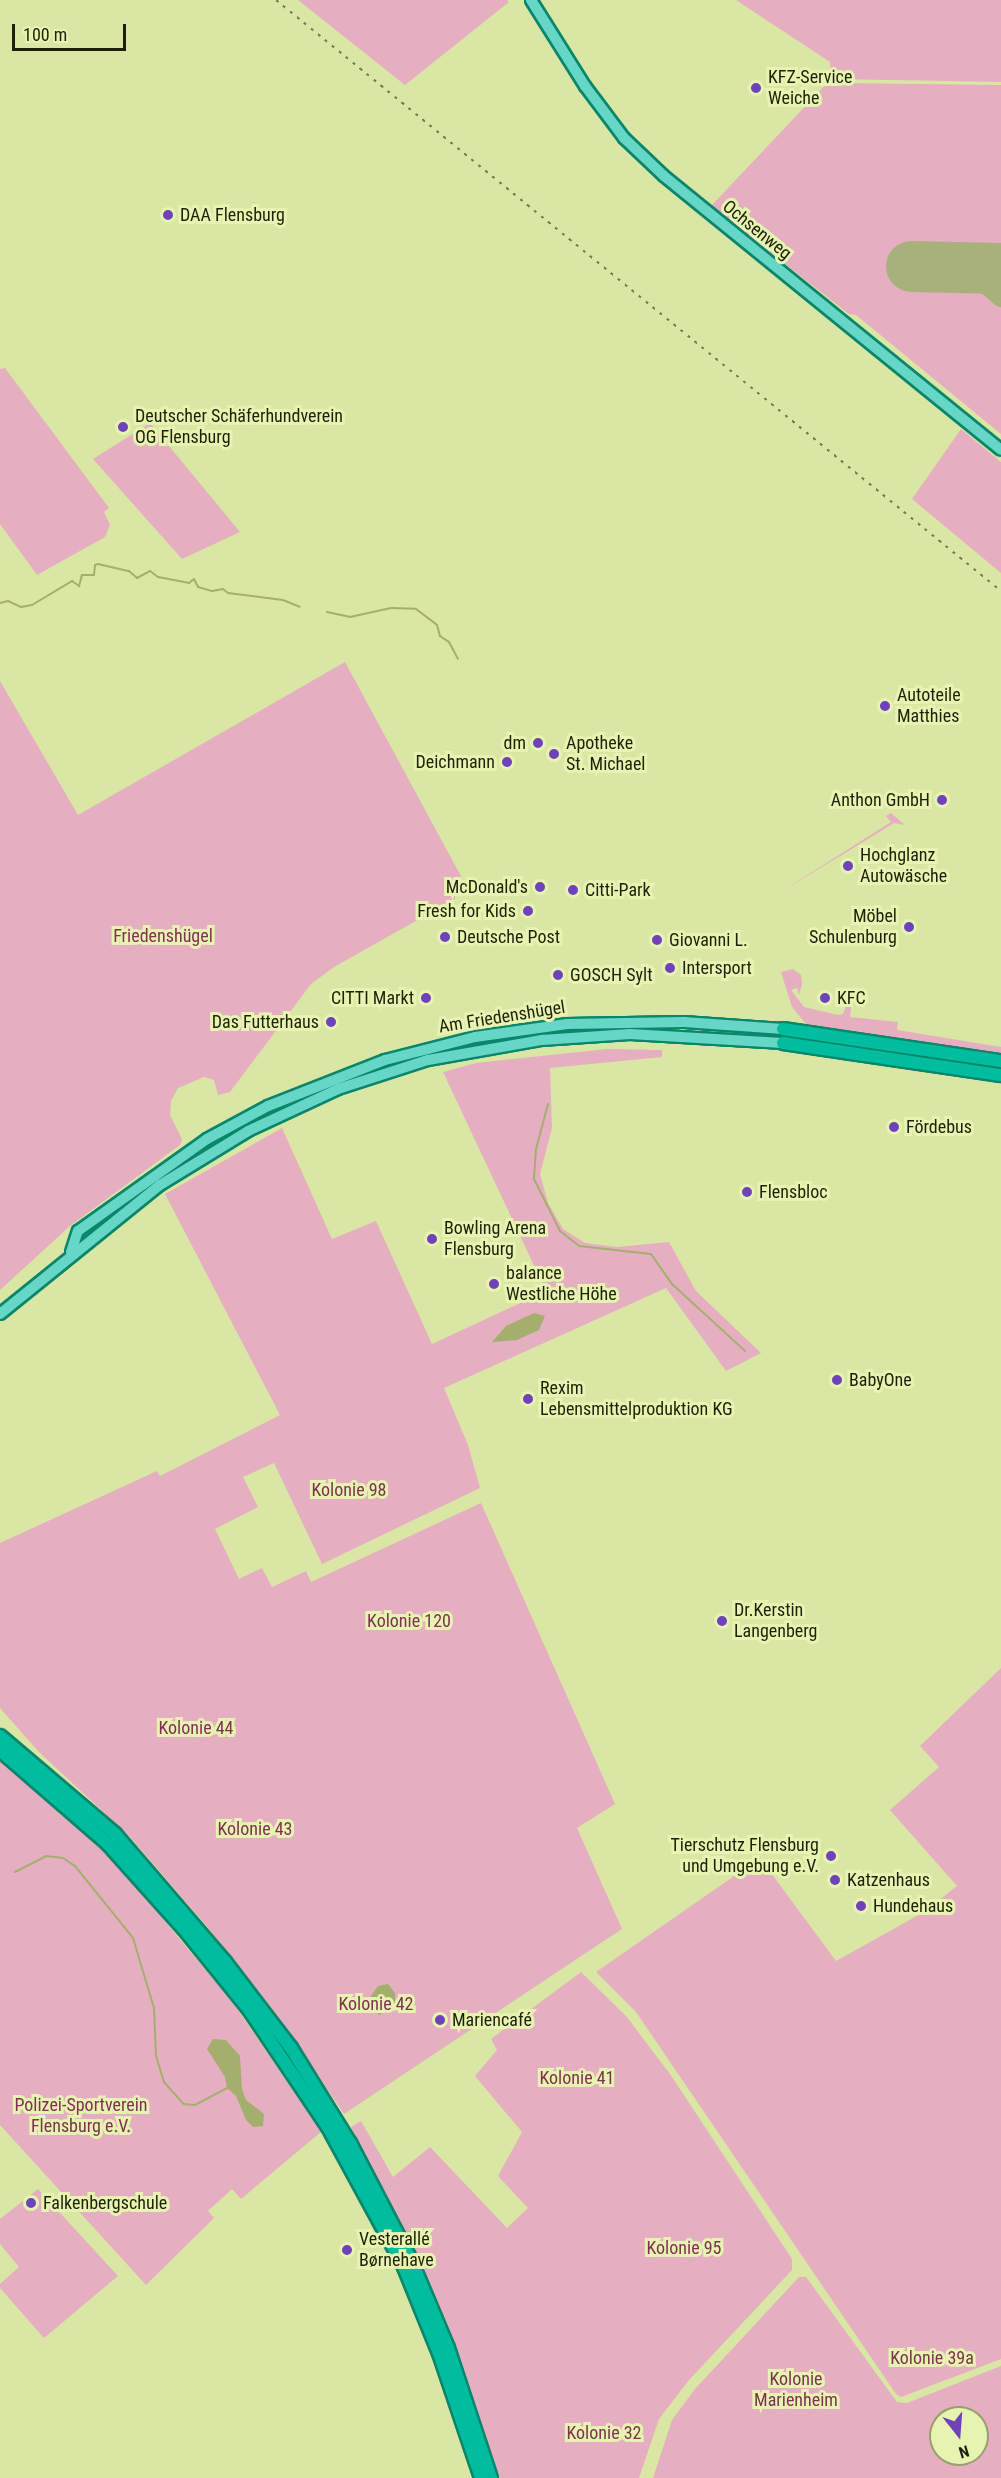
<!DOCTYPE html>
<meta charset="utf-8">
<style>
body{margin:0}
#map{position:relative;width:1001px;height:2478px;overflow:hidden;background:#dae6a4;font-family:"Roboto Condensed",sans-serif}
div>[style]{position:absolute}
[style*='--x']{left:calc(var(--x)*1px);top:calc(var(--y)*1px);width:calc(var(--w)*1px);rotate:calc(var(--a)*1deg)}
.green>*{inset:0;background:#e5afc1}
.water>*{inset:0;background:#a4af6e}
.stream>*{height:2px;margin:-1px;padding:0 1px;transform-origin:1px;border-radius:1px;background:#a4af6e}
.taxiway>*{height:21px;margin:-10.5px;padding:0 10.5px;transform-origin:10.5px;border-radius:10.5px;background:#a8b17a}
.runway>*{height:51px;margin:-25.5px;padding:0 25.5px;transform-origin:25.5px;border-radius:25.5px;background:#a8b17a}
.roads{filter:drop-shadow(2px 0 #0a866b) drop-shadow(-2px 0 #0a866b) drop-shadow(0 2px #0a866b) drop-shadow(0 -2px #0a866b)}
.major>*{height:10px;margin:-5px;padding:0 5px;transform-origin:5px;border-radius:5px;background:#66d7c6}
.highway>*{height:12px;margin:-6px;padding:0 6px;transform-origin:6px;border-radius:6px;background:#00bda0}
.rail>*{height:2px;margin-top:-1px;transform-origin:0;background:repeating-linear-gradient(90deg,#757c50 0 3px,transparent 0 9px)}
.dots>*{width:16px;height:16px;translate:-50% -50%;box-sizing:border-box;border:3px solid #e7f3b1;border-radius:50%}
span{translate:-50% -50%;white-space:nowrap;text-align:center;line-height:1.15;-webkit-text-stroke:6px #e7f3b1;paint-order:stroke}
.poi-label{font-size:18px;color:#1e2108}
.left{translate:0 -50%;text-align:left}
.right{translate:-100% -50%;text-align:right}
.street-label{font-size:18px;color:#1e2108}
.park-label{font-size:18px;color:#803052}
.north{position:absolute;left:929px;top:2406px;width:60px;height:60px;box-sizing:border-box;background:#e7f3b1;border:2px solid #979f6d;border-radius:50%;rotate:163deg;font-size:16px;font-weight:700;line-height:24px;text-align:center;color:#1e2108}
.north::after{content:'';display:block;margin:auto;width:21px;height:27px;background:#6f42ba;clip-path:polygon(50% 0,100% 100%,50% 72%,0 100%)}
.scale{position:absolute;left:12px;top:24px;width:114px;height:27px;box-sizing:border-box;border:3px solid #1e2108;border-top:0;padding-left:8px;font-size:18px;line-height:21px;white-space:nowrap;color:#1e2108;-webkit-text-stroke:4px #e7f3b1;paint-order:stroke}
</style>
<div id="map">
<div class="green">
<div style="clip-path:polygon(298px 0,507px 0,509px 2px,405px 85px)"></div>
<div style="clip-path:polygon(736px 0,1001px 0,1001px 82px,833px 79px,840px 83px,1001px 85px,1001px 434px,856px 315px,849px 314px,711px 206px,831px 79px,830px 62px)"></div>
<div style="clip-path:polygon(5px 368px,109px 508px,104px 512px,110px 525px,105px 537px,37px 575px,0 524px,0 369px)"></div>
<div style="clip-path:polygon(150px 423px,240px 532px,182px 559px,93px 459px)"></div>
<div style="clip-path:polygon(961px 429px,1001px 462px,1001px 573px,912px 499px)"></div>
<div style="clip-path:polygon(345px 662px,462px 878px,455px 886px,455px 899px,334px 967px,311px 984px,230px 1092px,218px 1095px,214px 1080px,204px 1077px,178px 1088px,171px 1101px,170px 1115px,182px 1139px,180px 1145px,70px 1226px,0 1290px,0 681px,78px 815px)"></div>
<div style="clip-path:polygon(891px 813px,905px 825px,894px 823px,781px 892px,891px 822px,886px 816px)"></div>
<div style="clip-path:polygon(793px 969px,801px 975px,802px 984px,799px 995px,797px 988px,791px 990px,804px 1007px,838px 1015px,843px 1014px,846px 1006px,851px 1007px,850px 1017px,898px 1022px,897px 1030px,1001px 1047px,1001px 1054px,806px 1024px,792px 1007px,781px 972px)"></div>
<div style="clip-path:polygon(607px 1049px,662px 1050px,662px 1057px,550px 1068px,552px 1128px,540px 1174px,548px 1203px,563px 1229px,585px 1243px,617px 1247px,669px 1242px,696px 1291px,761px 1353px,726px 1371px,666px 1288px,444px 1388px,468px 1445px,480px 1488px,322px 1564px,274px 1463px,243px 1477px,258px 1507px,215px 1529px,239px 1579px,262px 1568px,272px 1587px,306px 1571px,311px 1582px,481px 1503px,615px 1804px,577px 1828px,622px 1929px,344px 2114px,277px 2015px,209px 1929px,130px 1837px,38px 1751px,0 1708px,0 1543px,157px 1471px,160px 1476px,280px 1415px,165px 1194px,282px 1128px,332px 1239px,376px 1221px,432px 1344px,546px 1291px,443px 1072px,476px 1063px)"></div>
<div style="clip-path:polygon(1001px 1668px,1001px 2359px,901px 2397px,896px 2394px,636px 2012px,596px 1972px,760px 1858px,836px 1961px,924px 1912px,957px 1886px,890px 1810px,939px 1767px,920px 1746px)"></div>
<div style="clip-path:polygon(0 1756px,97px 1840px,234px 2004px,321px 2132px,241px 2199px,232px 2189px,208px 2211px,214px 2218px,146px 2285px,0 2125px)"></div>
<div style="clip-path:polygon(581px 1972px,626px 2016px,670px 2074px,792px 2259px,792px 2270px,689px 2380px,659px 2419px,639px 2478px,500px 2478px,440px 2309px,351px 2127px,361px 2121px,393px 2177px,430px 2147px,507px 2228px,528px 2208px,498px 2176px,522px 2132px,475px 2076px,497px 2050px,491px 2039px)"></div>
<div style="clip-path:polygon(38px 2189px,118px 2276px,44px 2338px,0 2288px,0 2284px,19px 2267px,0 2244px,0 2219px)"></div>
<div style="clip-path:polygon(evenodd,799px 2277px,806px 2277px,897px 2402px,907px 2403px,1001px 2366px,1001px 2478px,653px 2478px,672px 2420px,695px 2389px,799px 2277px,941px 2418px,977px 2418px,977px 2454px,941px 2454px,941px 2418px)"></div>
</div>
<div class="water">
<div style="clip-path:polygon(534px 1313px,545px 1316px,539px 1330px,517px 1340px,492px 1342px,506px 1326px)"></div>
<div style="clip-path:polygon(388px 1984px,395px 1993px,395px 2005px,379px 2015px,368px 2000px,378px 1986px)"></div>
<div style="clip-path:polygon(213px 2039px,226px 2040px,240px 2056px,242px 2089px,246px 2100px,264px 2114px,263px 2126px,253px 2127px,246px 2120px,236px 2096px,227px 2088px,225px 2077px,207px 2049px)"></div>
</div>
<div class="stream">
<div style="--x:0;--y:603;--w:8;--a:-14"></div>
<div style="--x:8;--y:601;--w:14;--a:25"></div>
<div style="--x:21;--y:607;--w:11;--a:-10"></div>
<div style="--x:32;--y:605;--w:47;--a:-31"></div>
<div style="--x:72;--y:581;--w:9;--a:36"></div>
<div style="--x:79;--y:586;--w:11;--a:-75"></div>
<div style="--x:82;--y:575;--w:12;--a:0"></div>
<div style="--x:94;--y:575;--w:10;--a:-84"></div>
<div style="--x:95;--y:565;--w:3;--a:-18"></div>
<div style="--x:98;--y:564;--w:32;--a:13"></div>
<div style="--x:129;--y:571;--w:11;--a:41"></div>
<div style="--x:137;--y:578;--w:15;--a:-28"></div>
<div style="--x:150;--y:571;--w:10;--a:37"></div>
<div style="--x:158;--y:577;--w:32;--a:11"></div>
<div style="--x:189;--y:583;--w:6;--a:-39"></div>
<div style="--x:194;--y:579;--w:9;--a:63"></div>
<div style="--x:198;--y:587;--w:15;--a:16"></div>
<div style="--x:212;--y:591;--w:11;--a:-10"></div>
<div style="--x:223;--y:589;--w:6;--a:39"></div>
<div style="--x:228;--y:593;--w:55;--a:7.3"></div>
<div style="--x:283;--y:600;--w:18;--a:22"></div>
<div style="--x:327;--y:612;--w:24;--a:12"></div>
<div style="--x:350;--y:617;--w:42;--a:-12.4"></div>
<div style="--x:391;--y:608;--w:25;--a:2"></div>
<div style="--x:416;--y:609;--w:26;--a:37"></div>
<div style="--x:437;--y:625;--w:11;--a:75"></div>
<div style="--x:440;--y:636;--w:11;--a:34"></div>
<div style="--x:449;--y:642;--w:19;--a:62"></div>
<div style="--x:548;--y:1104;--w:47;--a:104.9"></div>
<div style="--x:536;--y:1149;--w:30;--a:94"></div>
<div style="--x:534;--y:1179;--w:58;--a:63.4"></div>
<div style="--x:560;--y:1231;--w:24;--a:38"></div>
<div style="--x:579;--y:1246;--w:72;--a:6.3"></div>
<div style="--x:651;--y:1254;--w:37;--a:55"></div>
<div style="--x:672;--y:1284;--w:99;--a:42.5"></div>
<div style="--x:15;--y:1872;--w:35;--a:-27"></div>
<div style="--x:46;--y:1856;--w:17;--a:7"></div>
<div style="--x:63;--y:1858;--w:14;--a:34"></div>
<div style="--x:75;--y:1866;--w:92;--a:51.1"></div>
<div style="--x:133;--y:1938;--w:73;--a:73.3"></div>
<div style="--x:154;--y:2008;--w:48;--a:87.6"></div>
<div style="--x:156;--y:2056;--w:27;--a:73"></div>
<div style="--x:164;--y:2082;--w:30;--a:48"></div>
<div style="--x:184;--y:2104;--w:11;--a:5"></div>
<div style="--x:195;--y:2105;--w:36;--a:-28"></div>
</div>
<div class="taxiway">
<div style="--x:967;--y:267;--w:45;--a:40.5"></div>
</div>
<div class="runway">
<div style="--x:911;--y:266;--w:90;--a:1.3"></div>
</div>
<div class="roads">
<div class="major">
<div style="--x:531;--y:0;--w:102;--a:57.9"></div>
<div style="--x:585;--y:86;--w:65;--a:53.1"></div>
<div style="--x:624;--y:138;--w:55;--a:43.5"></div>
<div style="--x:664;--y:176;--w:434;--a:39.1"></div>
<div style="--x:71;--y:1252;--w:22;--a:-72"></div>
<div style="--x:78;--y:1231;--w:158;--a:-35.5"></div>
<div style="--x:207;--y:1139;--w:69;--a:-28.4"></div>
<div style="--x:268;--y:1106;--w:126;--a:-21.5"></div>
<div style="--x:385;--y:1060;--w:93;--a:-14.3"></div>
<div style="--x:475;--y:1037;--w:93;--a:-8"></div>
<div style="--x:567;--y:1024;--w:117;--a:-1"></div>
<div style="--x:684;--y:1022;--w:99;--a:4"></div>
<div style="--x:0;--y:1314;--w:206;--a:-38.9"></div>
<div style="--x:160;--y:1185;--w:103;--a:-31.5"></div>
<div style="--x:248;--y:1131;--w:99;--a:-25"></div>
<div style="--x:338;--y:1089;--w:95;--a:-17.9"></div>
<div style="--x:428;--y:1060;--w:116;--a:-10"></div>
<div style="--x:542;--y:1040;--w:88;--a:-3.9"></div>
<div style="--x:630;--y:1034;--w:153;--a:3.4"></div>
</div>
<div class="highway">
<div style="--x:783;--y:1029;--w:220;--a:8.4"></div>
<div style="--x:783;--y:1043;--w:220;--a:8.4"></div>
<div style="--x:0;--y:1736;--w:151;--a:40.4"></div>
<div style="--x:115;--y:1834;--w:169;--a:49.3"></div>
<div style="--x:225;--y:1962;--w:108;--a:52.5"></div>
<div style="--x:291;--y:2048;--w:112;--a:58.2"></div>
<div style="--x:350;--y:2143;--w:132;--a:62.5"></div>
<div style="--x:411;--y:2260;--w:95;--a:67.2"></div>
<div style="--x:448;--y:2348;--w:137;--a:71.7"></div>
<div style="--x:0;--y:1750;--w:143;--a:41"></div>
<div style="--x:108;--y:1844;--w:114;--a:48.2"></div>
<div style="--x:184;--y:1929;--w:102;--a:51"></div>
<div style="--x:248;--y:2008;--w:143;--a:56.1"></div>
<div style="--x:328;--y:2127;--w:159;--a:61.5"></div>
<div style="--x:404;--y:2267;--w:93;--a:67.9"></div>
<div style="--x:439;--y:2353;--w:132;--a:71.4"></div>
</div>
</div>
<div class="rail">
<div style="--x:276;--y:0;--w:935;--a:39.19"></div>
</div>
<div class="dots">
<div style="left:756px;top:88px;background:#6f42ba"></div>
<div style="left:168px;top:215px;background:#6f42ba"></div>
<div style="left:123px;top:427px;background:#6f42ba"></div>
<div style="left:885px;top:706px;background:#6f42ba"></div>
<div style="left:538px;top:743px;background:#6f42ba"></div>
<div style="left:554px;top:754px;background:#6f42ba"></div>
<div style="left:507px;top:762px;background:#6f42ba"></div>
<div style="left:942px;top:800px;background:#6f42ba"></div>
<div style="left:848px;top:866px;background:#6f42ba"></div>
<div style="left:540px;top:887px;background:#6f42ba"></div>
<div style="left:573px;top:890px;background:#6f42ba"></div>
<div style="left:528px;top:911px;background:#6f42ba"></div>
<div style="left:909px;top:927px;background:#6f42ba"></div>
<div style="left:445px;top:937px;background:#6f42ba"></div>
<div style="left:657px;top:940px;background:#6f42ba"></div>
<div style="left:670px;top:968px;background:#6f42ba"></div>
<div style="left:558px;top:975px;background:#6f42ba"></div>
<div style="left:426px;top:998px;background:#6f42ba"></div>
<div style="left:825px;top:998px;background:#6f42ba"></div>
<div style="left:331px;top:1022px;background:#6f42ba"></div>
<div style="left:894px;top:1127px;background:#6f42ba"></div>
<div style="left:747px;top:1192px;background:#6f42ba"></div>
<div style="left:432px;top:1239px;background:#6f42ba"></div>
<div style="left:494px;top:1284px;background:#6f42ba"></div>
<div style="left:837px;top:1380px;background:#6f42ba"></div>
<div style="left:528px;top:1399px;background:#6f42ba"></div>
<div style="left:722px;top:1621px;background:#6f42ba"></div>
<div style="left:831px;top:1856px;background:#6f42ba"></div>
<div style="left:835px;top:1880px;background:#6f42ba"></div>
<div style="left:861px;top:1906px;background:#6f42ba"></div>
<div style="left:440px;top:2020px;background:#6f42ba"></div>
<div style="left:31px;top:2203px;background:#6f42ba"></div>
<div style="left:347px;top:2250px;background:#6f42ba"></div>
</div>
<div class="poi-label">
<span class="left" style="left:768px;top:88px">KFZ-Service<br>Weiche</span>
<span class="left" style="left:180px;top:215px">DAA Flensburg</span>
<span class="left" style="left:135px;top:427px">Deutscher Schäferhundverein<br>OG Flensburg</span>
<span class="left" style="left:897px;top:706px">Autoteile<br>Matthies</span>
<span class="right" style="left:526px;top:743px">dm</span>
<span class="left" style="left:566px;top:754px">Apotheke<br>St. Michael</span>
<span class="right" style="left:495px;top:762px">Deichmann</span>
<span class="right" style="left:930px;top:800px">Anthon GmbH</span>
<span class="left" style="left:860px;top:866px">Hochglanz<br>Autowäsche</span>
<span class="right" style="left:528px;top:887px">McDonald's</span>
<span class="left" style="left:585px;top:890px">Citti-Park</span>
<span class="right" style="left:516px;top:911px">Fresh for Kids</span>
<span class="right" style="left:897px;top:927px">Möbel<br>Schulenburg</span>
<span class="left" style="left:457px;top:937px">Deutsche Post</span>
<span class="left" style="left:669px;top:940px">Giovanni L.</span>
<span class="left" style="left:682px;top:968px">Intersport</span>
<span class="left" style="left:570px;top:975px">GOSCH Sylt</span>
<span class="right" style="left:414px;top:998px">CITTI Markt</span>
<span class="left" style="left:837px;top:998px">KFC</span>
<span class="right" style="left:319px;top:1022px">Das Futterhaus</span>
<span class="left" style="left:906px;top:1127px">Fördebus</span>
<span class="left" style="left:759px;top:1192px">Flensbloc</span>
<span class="left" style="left:444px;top:1239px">Bowling Arena<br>Flensburg</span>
<span class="left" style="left:506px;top:1284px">balance<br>Westliche Höhe</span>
<span class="left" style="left:849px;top:1380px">BabyOne</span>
<span class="left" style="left:540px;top:1399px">Rexim<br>Lebensmittelproduktion KG</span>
<span class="left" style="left:734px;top:1621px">Dr.Kerstin<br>Langenberg</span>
<span class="right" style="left:819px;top:1856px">Tierschutz Flensburg<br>und Umgebung e.V.</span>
<span class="left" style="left:847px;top:1880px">Katzenhaus</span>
<span class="left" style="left:873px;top:1906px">Hundehaus</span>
<span class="left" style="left:452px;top:2020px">Mariencafé</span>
<span class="left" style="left:43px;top:2203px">Falkenbergschule</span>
<span class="left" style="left:359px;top:2250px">Vesterallé<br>Børnehave</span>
</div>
<div class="street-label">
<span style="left:757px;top:230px;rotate:39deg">Ochsenweg</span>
<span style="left:502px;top:1017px;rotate:-9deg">Am Friedenshügel</span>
</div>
<div class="park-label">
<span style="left:163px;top:936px">Friedenshügel</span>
<span style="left:349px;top:1490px">Kolonie 98</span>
<span style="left:409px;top:1621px">Kolonie 120</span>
<span style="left:196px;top:1728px">Kolonie 44</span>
<span style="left:255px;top:1829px">Kolonie 43</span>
<span style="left:376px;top:2004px">Kolonie 42</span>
<span style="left:577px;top:2078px">Kolonie 41</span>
<span style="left:81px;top:2116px">Polizei-Sportverein<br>Flensburg e.V.</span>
<span style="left:684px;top:2248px">Kolonie 95</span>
<span style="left:932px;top:2358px">Kolonie 39a</span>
<span style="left:796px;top:2390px">Kolonie<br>Marienheim</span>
<span style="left:604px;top:2433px">Kolonie 32</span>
</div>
<div class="north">N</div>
<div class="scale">100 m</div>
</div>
